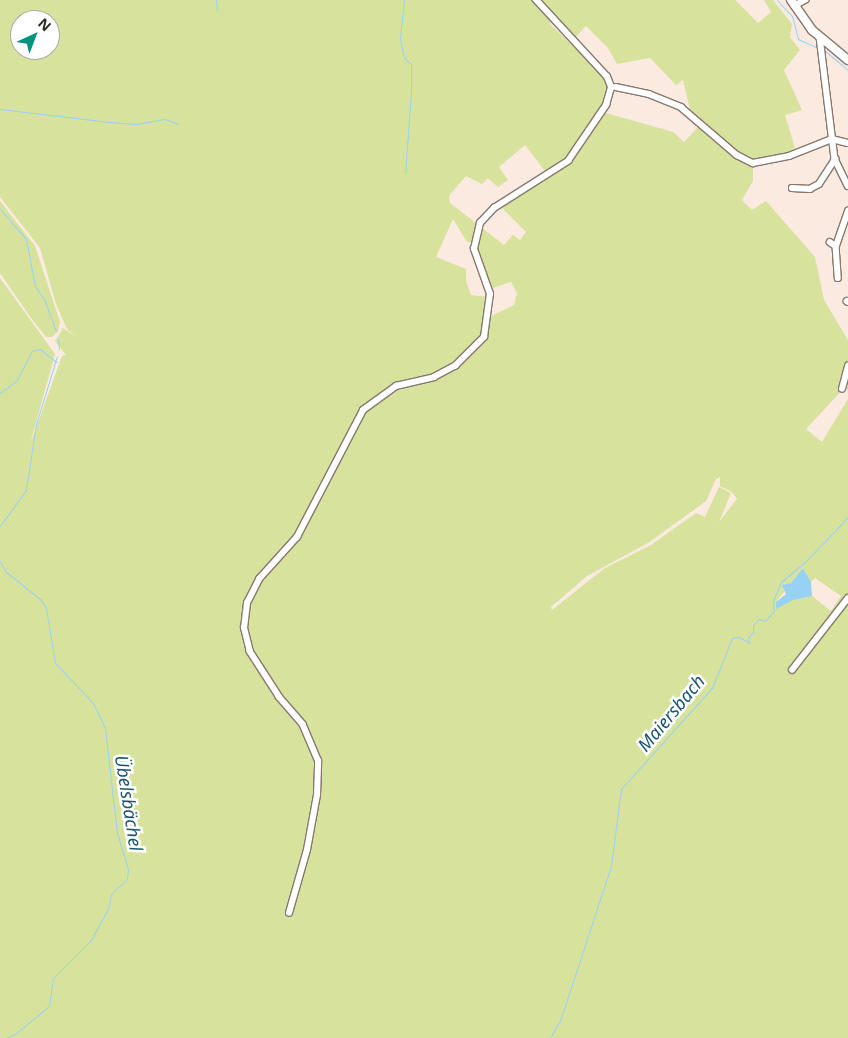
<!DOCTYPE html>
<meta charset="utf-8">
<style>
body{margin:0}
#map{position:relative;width:848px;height:1038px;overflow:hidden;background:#fbeae0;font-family:"Noto Sans",sans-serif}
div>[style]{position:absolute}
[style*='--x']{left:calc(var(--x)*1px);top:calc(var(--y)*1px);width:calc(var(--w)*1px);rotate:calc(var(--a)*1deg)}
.green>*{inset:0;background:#d7e29d}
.water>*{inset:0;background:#97d2f5}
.stream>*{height:1px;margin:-0.5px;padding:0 0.5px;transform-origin:0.5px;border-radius:0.5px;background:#97d2f5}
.roads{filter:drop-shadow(1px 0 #87786f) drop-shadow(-1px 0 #87786f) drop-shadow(0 1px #87786f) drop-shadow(0 -1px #87786f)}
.street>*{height:5.5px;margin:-2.75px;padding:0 2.75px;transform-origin:2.75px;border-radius:2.75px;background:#fff}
.secondary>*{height:8px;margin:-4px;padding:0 4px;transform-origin:4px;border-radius:4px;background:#fff}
span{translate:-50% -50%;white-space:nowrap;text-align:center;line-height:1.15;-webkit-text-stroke:5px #fff;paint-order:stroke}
.water-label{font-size:18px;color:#185471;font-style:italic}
.north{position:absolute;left:10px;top:10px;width:50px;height:50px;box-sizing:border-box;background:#fff;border:1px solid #aca9a8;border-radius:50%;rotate:43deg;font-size:14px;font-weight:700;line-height:20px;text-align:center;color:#2f2926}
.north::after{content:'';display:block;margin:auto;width:18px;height:22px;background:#03927d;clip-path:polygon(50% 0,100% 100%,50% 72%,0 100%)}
</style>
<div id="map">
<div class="green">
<div style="clip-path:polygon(evenodd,0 0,735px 0,758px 23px,771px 12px,764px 0,773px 0,792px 24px,790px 37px,800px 50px,784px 70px,802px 110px,785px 115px,795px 148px,776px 159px,753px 163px,753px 181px,742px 200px,752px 210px,766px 201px,815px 257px,824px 300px,848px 340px,848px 391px,846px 386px,806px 429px,822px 442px,848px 399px,848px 1038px,0 1038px,0 278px,55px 354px,30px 444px,62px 356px,66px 355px,55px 341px,63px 328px,75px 336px,67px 329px,56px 304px,40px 248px,0 197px,0 0,553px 17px,574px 39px,586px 26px,608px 48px,617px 64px,650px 58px,676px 85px,683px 80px,690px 110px,686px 111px,701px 124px,684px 142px,673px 132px,599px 111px,563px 168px,550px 173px,567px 159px,603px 103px,607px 85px,602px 74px,550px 24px,553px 17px,0 0,20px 20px,50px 20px,50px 50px,20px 50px,20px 20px,0 0,525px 145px,547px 174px,499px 205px,526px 232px,520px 240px,513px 235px,504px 245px,450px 203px,449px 196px,466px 176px,482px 184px,488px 178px,498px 187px,508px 180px,499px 167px,525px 145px,0 0,453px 219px,467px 242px,471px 242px,487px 284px,493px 288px,511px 282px,517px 293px,514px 305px,489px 317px,489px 297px,471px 295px,466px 281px,466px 269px,436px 257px,453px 219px,0 0,720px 477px,720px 486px,732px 492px,737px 499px,719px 522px,731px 493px,719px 487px,705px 517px,696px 513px,651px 545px,605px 568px,552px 610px,551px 607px,587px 576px,648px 543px,706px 501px,716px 479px,720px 477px,0 0,803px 568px,811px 582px,815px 578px,841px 596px,831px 611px,812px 596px,776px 602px,803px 568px)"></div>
<div style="clip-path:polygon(0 201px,35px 246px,60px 322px,58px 331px,52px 337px,46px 337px,31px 318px,0 273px)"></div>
</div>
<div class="water">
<div style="clip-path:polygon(803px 568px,811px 582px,812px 596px,793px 600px,776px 609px,776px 602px,786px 594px,782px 585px,791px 583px)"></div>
</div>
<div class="stream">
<div style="--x:216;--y:0;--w:11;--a:85"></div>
<div style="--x:404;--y:0;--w:39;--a:96"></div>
<div style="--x:400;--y:39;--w:19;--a:78"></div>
<div style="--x:404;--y:58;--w:9;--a:41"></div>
<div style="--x:411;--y:64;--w:27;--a:90"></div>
<div style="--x:411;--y:91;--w:83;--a:94.1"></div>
<div style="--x:777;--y:0;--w:22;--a:47"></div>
<div style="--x:792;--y:16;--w:24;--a:75"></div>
<div style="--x:798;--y:39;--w:24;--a:24"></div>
<div style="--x:824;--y:50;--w:31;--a:40"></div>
<div style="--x:0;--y:109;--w:110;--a:6.8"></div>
<div style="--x:109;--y:122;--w:27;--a:4"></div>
<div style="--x:136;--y:124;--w:29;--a:-10"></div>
<div style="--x:165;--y:119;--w:14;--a:21"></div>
<div style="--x:0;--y:209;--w:40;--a:49"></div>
<div style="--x:26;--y:239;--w:48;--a:79.2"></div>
<div style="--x:35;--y:286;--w:18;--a:56"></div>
<div style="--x:45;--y:301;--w:32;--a:70"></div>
<div style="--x:58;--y:339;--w:10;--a:84"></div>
<div style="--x:0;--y:393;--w:21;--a:-37"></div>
<div style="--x:17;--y:380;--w:33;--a:-63"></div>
<div style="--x:32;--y:351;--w:8;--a:-14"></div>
<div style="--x:40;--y:349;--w:21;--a:39"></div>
<div style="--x:0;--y:526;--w:44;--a:-54.2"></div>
<div style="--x:26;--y:490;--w:67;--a:-81.4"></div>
<div style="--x:36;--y:424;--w:71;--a:-72.8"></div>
<div style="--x:0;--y:561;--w:11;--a:63"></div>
<div style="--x:5;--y:571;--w:45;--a:38.7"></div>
<div style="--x:40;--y:599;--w:11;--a:56"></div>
<div style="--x:46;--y:608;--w:56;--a:80.7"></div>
<div style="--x:55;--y:663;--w:55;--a:46.5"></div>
<div style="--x:93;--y:703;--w:28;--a:64"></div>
<div style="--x:105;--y:728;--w:106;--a:83.5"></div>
<div style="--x:117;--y:833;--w:38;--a:73"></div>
<div style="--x:128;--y:869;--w:10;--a:96"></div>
<div style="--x:127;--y:879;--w:22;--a:137"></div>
<div style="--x:111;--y:894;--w:15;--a:101"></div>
<div style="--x:108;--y:909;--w:37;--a:119"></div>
<div style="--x:90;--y:941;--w:52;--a:135"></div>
<div style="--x:53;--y:978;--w:28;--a:98"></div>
<div style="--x:49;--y:1006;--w:44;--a:140.5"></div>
<div style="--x:15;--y:1034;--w:10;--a:156"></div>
<div style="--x:550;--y:1038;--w:20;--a:-60"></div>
<div style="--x:560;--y:1021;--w:163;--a:-71.8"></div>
<div style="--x:611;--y:866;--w:78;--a:-82.6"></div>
<div style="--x:621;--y:789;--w:136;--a:-48"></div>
<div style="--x:712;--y:688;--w:54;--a:-68.2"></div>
<div style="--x:732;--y:638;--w:7;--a:-8"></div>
<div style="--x:739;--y:637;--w:12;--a:31"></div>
<div style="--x:749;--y:643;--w:6;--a:-99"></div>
<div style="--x:748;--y:637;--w:6;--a:-39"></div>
<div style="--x:753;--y:633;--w:7;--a:-90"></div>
<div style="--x:753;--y:626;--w:9;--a:-54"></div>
<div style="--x:758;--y:619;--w:7;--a:16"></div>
<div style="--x:765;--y:621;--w:13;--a:-48"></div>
<div style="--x:774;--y:611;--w:10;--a:-96"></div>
<div style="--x:773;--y:601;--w:21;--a:-67"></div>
<div style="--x:781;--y:582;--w:30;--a:-40"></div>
<div style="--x:804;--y:563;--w:64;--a:-46.3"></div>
</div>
<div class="roads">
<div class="street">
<div style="--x:794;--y:6;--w:13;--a:-29"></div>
<div style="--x:820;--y:37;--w:123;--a:83"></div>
<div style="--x:835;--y:159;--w:30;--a:64"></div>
<div style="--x:616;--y:87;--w:34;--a:12"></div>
<div style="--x:649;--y:94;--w:35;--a:22"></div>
<div style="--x:681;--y:107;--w:74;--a:40.6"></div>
<div style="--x:737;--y:155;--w:18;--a:27"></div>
<div style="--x:753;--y:163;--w:37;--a:-11"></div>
<div style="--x:789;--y:156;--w:46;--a:-21.6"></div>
<div style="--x:832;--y:139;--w:16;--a:14"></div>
<div style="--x:792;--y:188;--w:18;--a:3"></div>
<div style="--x:810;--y:189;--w:10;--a:-29"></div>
<div style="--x:819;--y:184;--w:30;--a:-57"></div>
<div style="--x:830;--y:242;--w:7;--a:34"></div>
<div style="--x:836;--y:246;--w:32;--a:86"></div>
<div style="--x:836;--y:246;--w:37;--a:-71"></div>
<div style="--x:847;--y:301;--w:1;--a:45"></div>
<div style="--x:842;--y:389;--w:24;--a:-75"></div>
<div style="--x:792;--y:670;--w:91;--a:-52.1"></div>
<div style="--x:289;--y:913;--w:66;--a:-74.1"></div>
<div style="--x:307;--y:850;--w:56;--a:-79.7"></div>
<div style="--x:317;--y:795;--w:34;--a:-88"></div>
<div style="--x:318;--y:761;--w:39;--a:-113"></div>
<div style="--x:303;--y:725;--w:37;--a:-131"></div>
<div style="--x:279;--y:697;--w:54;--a:-122.8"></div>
<div style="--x:250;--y:652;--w:25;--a:-104"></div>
<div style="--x:244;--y:628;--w:25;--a:-83"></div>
<div style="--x:247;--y:603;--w:27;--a:-63"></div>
<div style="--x:259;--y:579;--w:57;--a:-47.9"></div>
<div style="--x:297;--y:537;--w:143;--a:-62.5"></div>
<div style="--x:363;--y:410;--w:41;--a:-36"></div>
<div style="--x:396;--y:386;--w:39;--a:-13"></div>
<div style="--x:434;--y:377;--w:24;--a:-28"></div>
<div style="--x:455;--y:366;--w:41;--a:-45"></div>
<div style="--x:484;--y:337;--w:43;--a:-82.1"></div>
<div style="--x:490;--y:294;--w:48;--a:-109.6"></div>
<div style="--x:474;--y:249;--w:27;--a:-77"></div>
<div style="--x:480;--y:223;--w:21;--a:-47"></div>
<div style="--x:494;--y:208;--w:88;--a:-32.4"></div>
<div style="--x:568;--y:161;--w:68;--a:-55.8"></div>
<div style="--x:606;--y:105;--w:19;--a:-74"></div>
<div style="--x:611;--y:87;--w:11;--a:-112"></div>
<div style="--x:607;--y:77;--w:105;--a:-132.7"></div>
</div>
<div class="secondary">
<div style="--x:791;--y:0;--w:37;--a:55"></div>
<div style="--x:812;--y:30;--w:47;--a:39.8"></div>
</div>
</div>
<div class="water-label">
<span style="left:671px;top:713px;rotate:-50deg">Maiersbach</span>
<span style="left:129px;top:803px;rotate:81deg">Übelsbächel</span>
</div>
<div class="north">N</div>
</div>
